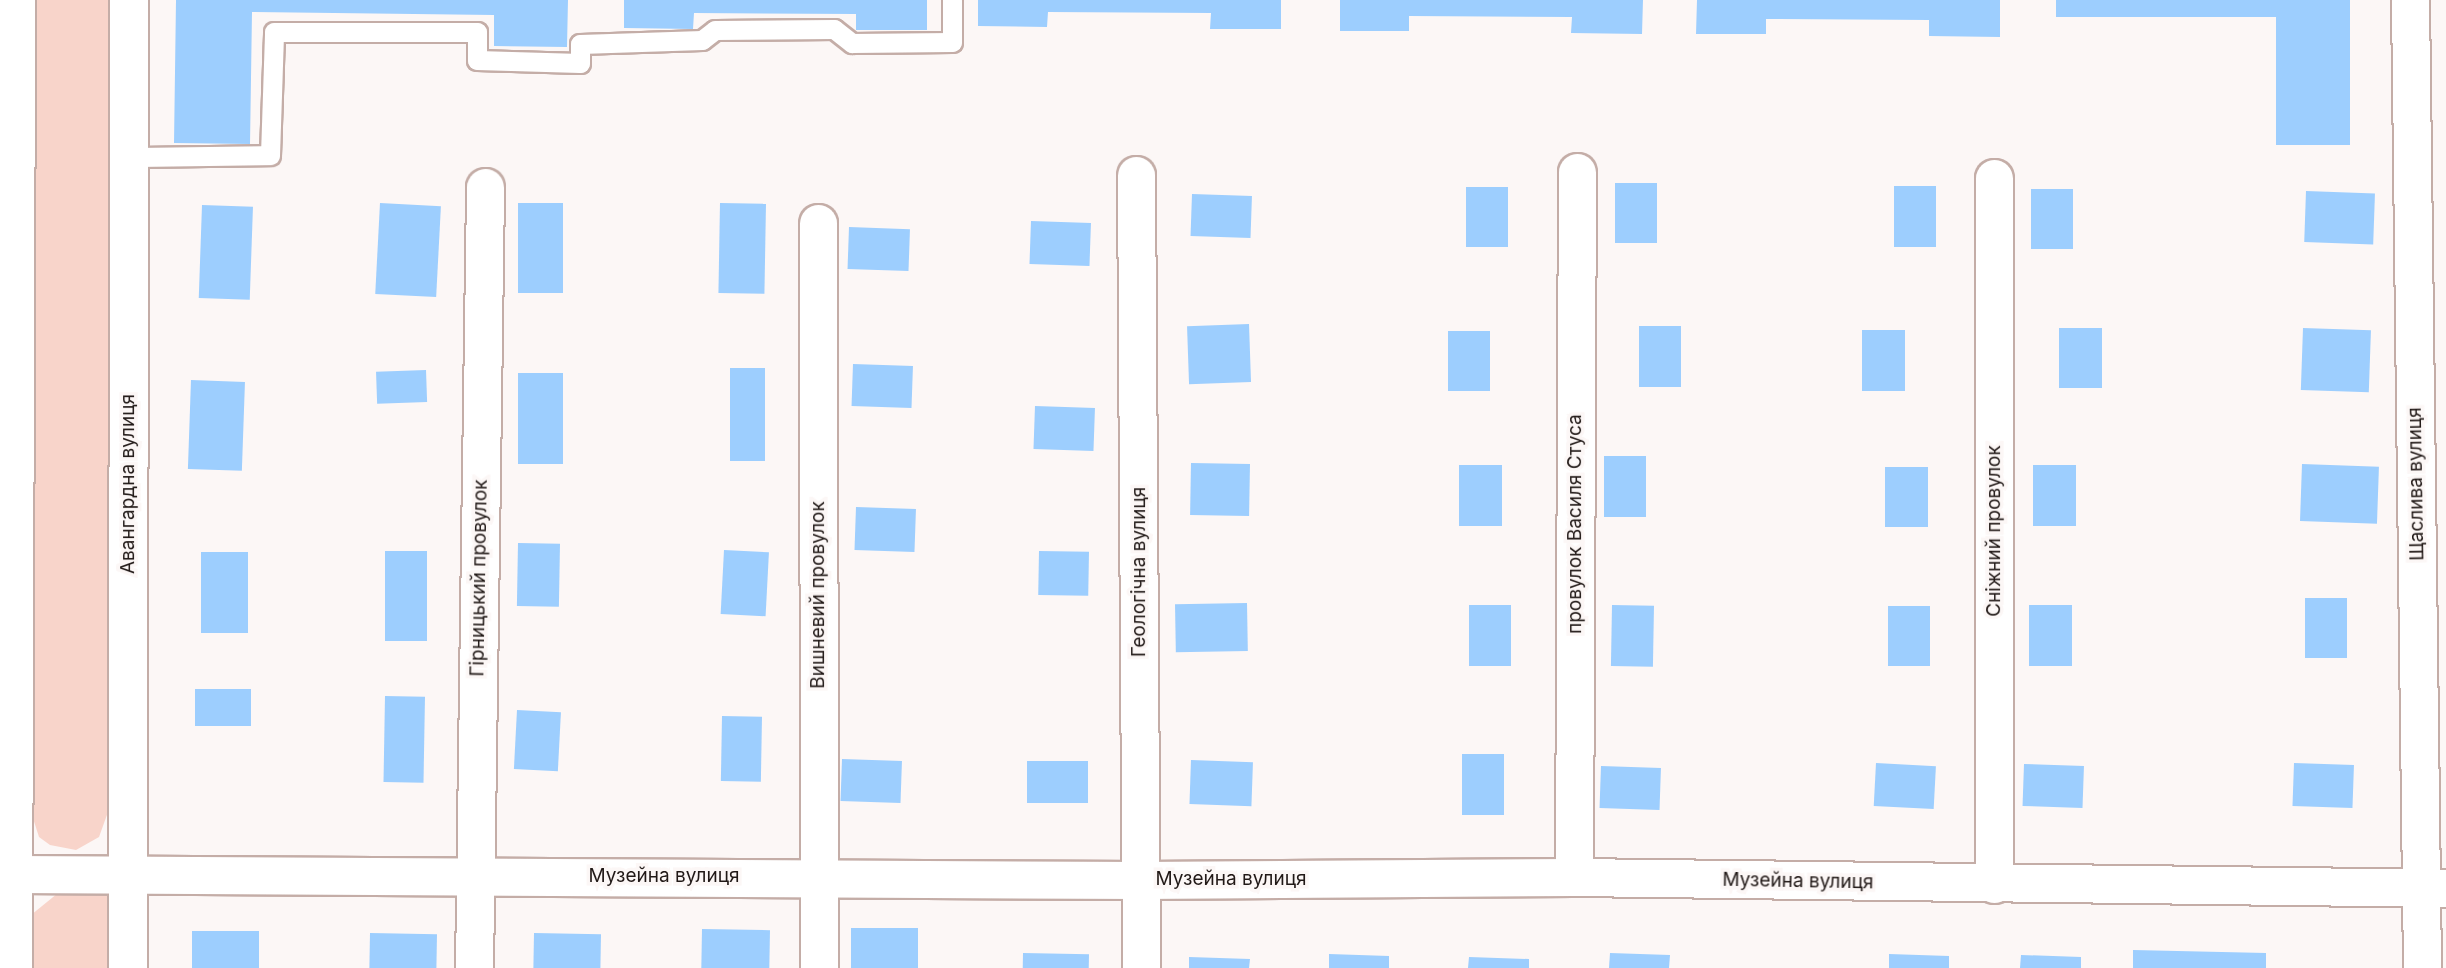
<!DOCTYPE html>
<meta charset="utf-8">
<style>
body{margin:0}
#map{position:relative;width:2446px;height:968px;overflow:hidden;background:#fcf7f6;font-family:Inter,sans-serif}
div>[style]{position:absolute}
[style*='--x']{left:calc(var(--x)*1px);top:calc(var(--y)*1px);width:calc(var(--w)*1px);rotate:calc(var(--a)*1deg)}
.green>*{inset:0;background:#f8d4ca}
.building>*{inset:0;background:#9dcefe;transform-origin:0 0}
.roads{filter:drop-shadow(2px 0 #c4ada7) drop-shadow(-2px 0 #c4ada7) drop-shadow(0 2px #c4ada7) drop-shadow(0 -2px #c4ada7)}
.lane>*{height:19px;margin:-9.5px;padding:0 9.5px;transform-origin:9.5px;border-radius:9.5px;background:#fff}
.street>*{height:37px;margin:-18.5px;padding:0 18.5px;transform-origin:18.5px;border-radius:18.5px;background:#fff}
.secondary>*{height:38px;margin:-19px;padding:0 19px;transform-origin:19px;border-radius:19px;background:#fff}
span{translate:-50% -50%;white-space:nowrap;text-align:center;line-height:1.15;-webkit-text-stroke:7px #fcf7f6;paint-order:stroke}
.street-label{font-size:19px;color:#211917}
</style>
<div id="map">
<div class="green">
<div style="clip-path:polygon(34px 0,111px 0,108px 812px,99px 837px,76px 850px,50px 845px,39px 837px,31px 812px)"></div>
<div style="clip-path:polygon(63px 889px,104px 892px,116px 900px,121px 968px,31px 968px,31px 915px)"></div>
</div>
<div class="building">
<div style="clip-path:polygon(176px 0,568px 0,567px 47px,494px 46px,494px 15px,252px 12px,250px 144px,174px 143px)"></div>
<div style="clip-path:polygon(624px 0,927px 0,927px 30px,856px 30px,856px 14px,694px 13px,693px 29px,624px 28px)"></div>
<div style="clip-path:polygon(978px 0,1281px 0,1281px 29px,1210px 29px,1211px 13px,1048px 12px,1047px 27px,978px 26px)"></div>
<div style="clip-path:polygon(1340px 0,1643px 0,1642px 34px,1571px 33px,1572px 17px,1409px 16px,1409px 31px,1340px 31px)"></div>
<div style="clip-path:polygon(1697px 0,2000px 0,2000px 37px,1929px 36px,1929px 20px,1766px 19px,1766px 34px,1696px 34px)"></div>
<div style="clip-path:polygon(2056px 0,2350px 0,2350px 145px,2276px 145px,2276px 17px,2056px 17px)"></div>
<div style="left:1615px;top:183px;width:42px;height:60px"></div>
<div style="left:1894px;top:186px;width:42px;height:61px"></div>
<div style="left:1466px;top:187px;width:42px;height:60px"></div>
<div style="left:2031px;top:189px;width:42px;height:60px"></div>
<div style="left:2306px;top:191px;width:69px;height:51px;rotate:2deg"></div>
<div style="left:1192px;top:194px;width:60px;height:42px;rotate:2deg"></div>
<div style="left:380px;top:203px;width:61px;height:91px;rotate:3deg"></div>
<div style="left:518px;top:203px;width:45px;height:90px"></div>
<div style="left:720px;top:203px;width:46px;height:90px;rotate:1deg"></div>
<div style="left:202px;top:205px;width:51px;height:93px;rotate:2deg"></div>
<div style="left:1031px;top:221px;width:60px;height:43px;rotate:2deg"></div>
<div style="left:849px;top:227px;width:61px;height:42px;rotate:2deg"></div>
<div style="left:1249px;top:324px;width:58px;height:62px;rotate:88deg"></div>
<div style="left:1639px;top:326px;width:42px;height:61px"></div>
<div style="left:2059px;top:328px;width:43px;height:60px"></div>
<div style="left:2303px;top:328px;width:68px;height:62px;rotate:2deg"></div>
<div style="left:1862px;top:330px;width:43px;height:61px"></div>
<div style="left:1448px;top:331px;width:42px;height:60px"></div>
<div style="left:853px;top:364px;width:60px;height:42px;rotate:2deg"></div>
<div style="left:730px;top:368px;width:35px;height:93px"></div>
<div style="left:426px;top:370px;width:32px;height:50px;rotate:88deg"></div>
<div style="left:518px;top:373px;width:45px;height:91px"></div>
<div style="left:191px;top:380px;width:54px;height:89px;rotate:2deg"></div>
<div style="left:1035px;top:406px;width:60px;height:43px;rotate:2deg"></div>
<div style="left:1604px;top:456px;width:42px;height:61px"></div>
<div style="left:1191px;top:463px;width:59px;height:52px;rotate:1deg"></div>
<div style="left:2302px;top:464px;width:77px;height:57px;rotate:2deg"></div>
<div style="left:1459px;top:465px;width:43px;height:61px"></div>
<div style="left:2033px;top:465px;width:43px;height:61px"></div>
<div style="left:1885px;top:467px;width:43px;height:60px"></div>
<div style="left:856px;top:507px;width:60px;height:43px;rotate:2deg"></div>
<div style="left:518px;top:543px;width:42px;height:63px;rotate:1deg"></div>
<div style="left:724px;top:550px;width:45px;height:64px;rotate:3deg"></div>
<div style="left:385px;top:551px;width:42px;height:90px"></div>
<div style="left:1039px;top:551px;width:50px;height:44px;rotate:1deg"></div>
<div style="left:201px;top:552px;width:47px;height:81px"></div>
<div style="left:2305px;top:598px;width:42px;height:60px"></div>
<div style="left:1247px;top:603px;width:48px;height:72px;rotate:89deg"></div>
<div style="left:1469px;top:605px;width:42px;height:61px"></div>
<div style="left:1612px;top:605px;width:42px;height:61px;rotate:1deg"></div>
<div style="left:2029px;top:605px;width:43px;height:61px"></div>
<div style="left:1888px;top:606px;width:42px;height:60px"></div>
<div style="left:195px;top:689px;width:56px;height:37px"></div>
<div style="left:385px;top:696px;width:40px;height:86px;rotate:1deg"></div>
<div style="left:517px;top:710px;width:44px;height:59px;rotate:3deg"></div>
<div style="left:722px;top:716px;width:40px;height:65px;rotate:1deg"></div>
<div style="left:1462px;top:754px;width:42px;height:61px"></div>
<div style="left:842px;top:759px;width:60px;height:42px;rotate:2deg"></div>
<div style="left:1191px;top:760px;width:62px;height:44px;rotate:2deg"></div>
<div style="left:1088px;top:761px;width:42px;height:61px;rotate:90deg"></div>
<div style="left:1876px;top:763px;width:60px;height:43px;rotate:3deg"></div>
<div style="left:2294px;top:763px;width:60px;height:43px;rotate:2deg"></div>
<div style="left:2024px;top:764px;width:60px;height:42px;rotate:2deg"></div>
<div style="left:1601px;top:766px;width:60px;height:42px;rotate:2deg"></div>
<div style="left:851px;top:928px;width:67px;height:40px"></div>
<div style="left:702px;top:929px;width:68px;height:39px;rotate:1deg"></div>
<div style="left:192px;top:931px;width:67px;height:37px"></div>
<div style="left:370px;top:933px;width:67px;height:35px;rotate:1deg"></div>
<div style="left:534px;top:933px;width:67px;height:35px;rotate:1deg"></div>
<div style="clip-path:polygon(2133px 950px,2266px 953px,2266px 968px,2133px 968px)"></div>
<div style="left:1023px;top:953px;width:66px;height:15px;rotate:1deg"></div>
<div style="clip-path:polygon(1610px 953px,1670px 955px,1669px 968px,1609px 968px)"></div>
<div style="clip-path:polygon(1329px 954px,1389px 956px,1389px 968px,1329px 968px)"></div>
<div style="clip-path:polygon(1889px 954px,1949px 956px,1949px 968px,1889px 968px)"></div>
<div style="clip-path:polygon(2021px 955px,2081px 957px,2081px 968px,2020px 968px)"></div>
<div style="clip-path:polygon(1189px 957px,1250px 959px,1249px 968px,1189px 968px)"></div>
<div style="clip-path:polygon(1469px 957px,1529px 959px,1529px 968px,1468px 968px)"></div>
</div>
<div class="roads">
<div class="lane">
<div style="--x:129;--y:157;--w:141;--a:-0.8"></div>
<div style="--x:270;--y:155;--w:123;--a:-88.1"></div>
<div style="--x:274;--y:32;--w:203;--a:0"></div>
<div style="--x:477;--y:32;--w:28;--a:90"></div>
<div style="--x:477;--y:60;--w:103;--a:1.7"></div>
<div style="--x:580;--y:63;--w:19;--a:-90"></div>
<div style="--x:580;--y:44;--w:122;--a:-1.9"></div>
<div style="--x:702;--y:40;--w:16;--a:-38"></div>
<div style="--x:715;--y:30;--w:119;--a:-0.5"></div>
<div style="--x:834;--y:29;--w:23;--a:38"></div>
<div style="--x:852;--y:43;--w:100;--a:-0.6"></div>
<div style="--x:952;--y:42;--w:42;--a:-90"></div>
</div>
<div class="street">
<div style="--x:2410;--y:0;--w:968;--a:89.29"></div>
<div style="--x:1136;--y:175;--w:793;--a:89.64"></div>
<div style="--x:818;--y:223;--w:745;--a:89.92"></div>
<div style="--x:15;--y:874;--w:1126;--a:0.31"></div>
<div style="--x:1141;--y:880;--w:433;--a:-0.4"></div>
<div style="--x:1574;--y:877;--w:872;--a:0.72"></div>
<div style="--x:1574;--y:877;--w:705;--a:-89.76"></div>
<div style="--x:1994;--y:884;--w:706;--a:-90"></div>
<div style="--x:474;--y:968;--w:781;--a:-89.19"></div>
</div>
<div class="secondary">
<div style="--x:13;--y:968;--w:968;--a:-89.82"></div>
<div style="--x:128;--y:968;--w:968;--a:-89.94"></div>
</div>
</div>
<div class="street-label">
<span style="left:128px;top:484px;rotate:-90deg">Авангардна вулиця</span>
<span style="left:2416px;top:484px;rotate:-91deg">Щаслива вулиця</span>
<span style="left:1575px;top:524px;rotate:-90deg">провулок Василя Стуса</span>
<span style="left:1994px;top:531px;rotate:-90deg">Сніжний провулок</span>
<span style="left:1139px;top:572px;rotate:-90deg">Геологічна вулиця</span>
<span style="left:479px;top:578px;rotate:-89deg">Гірницький провулок</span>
<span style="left:818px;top:595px;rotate:-90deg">Вишневий провулок</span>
<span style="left:664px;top:876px">Музейна вулиця</span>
<span style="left:1231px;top:879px">Музейна вулиця</span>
<span style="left:1798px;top:881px;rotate:1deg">Музейна вулиця</span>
</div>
</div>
